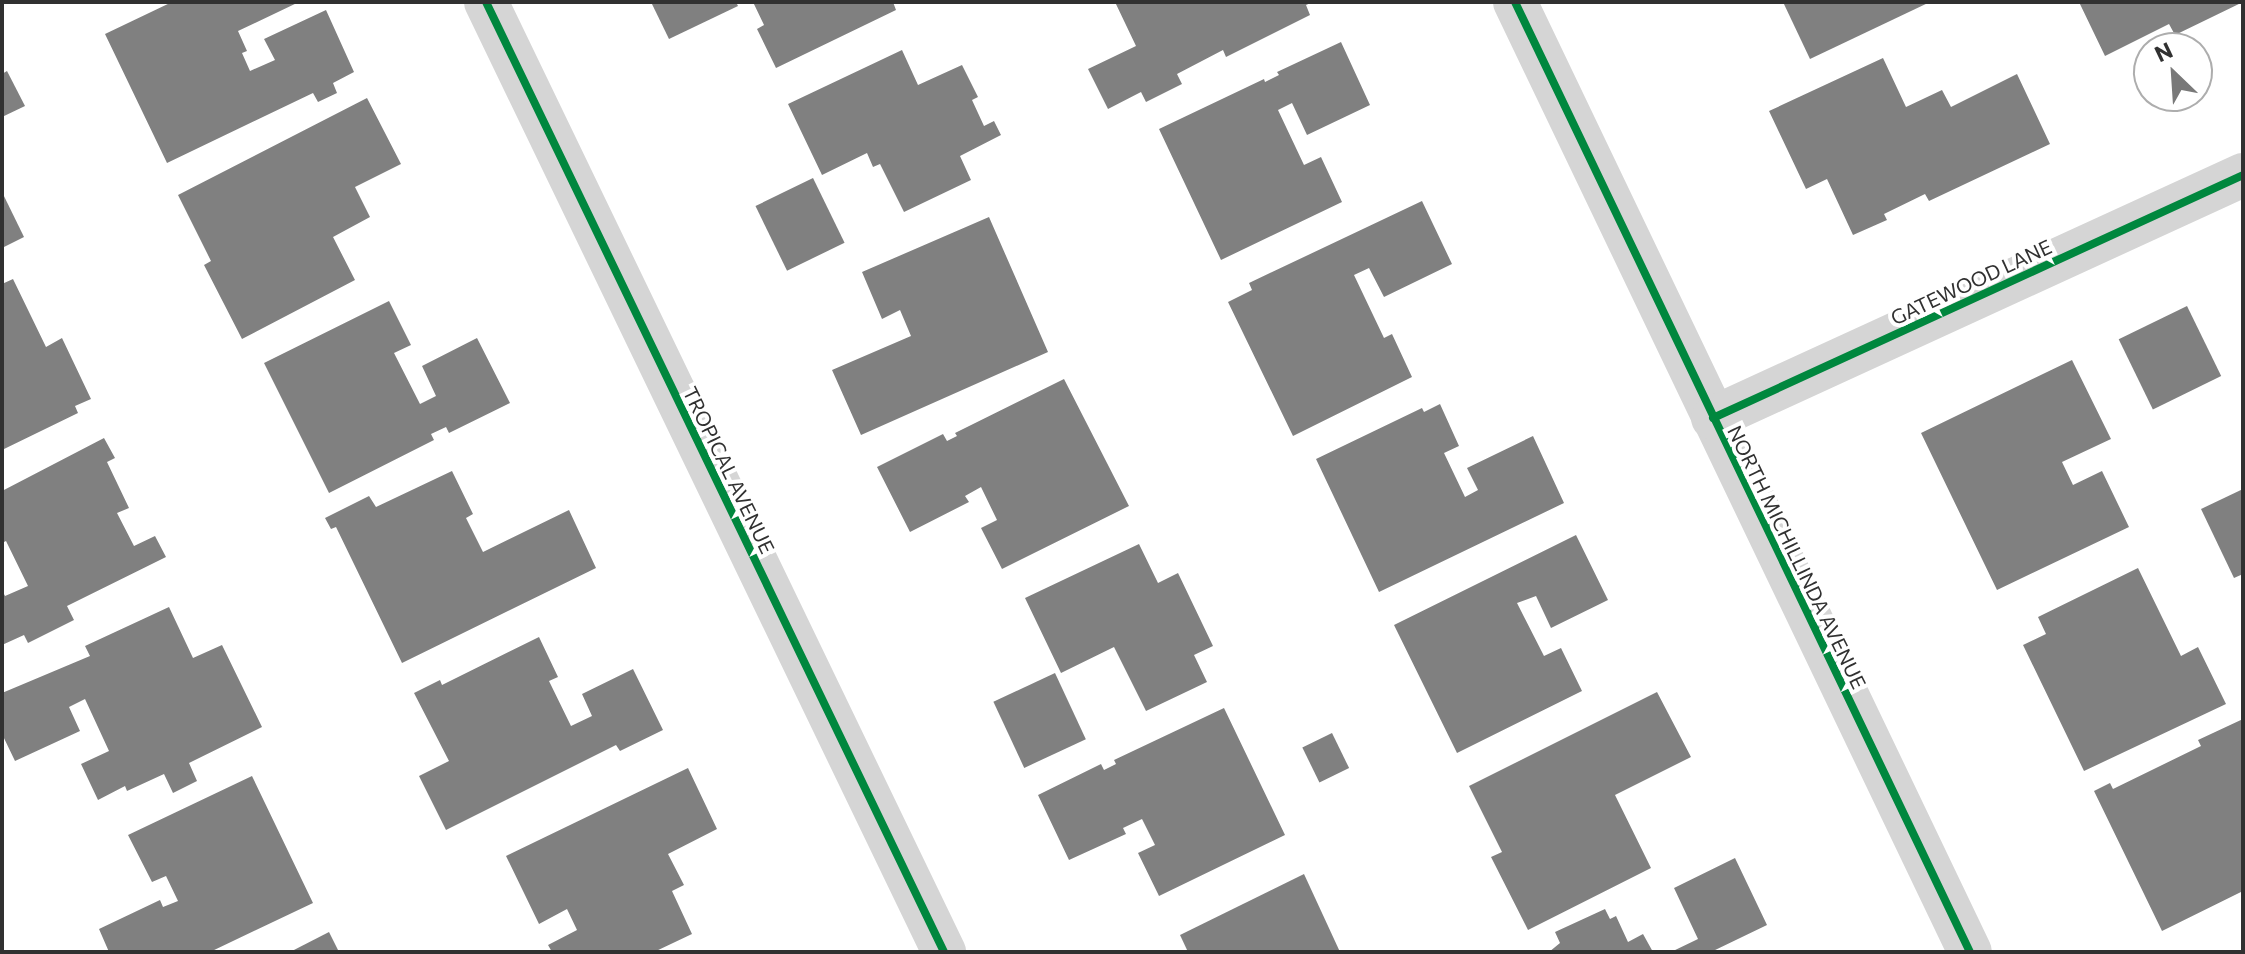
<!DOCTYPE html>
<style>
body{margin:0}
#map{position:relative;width:2245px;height:954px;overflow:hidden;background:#fff;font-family:Commissioner,sans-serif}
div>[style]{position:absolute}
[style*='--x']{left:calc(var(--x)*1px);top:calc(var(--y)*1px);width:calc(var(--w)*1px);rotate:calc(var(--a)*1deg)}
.building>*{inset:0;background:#808080;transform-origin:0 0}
.minor>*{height:44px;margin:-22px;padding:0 22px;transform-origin:22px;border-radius:22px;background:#d5d5d5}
.cycleway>*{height:8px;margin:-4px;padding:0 4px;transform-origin:4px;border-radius:4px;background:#00873e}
span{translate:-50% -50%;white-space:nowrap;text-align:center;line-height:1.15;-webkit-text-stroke:8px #fff;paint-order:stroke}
.street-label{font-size:20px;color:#313131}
.frame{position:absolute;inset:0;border:4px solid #313131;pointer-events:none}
.north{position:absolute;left:2133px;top:32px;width:80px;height:80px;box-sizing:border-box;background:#fff;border:2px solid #adadad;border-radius:50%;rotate:335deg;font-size:22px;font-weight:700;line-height:32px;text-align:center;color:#313131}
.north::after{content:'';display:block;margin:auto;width:28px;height:36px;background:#797979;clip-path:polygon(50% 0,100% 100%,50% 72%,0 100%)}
</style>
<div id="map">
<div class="building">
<div style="clip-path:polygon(172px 2px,299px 2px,238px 31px,247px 51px,242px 53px,250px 71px,275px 60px,264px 39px,326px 10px,354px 72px,333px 83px,337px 93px,318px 102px,313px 93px,167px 163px,105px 34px)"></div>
<div style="clip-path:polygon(651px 2px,736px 2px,738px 6px,669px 39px)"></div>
<div style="clip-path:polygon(753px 2px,893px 2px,896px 10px,776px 68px,757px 29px,764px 25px)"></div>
<div style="clip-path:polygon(1115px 2px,1313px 2px,1306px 5px,1310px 15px,1226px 57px,1223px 50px,1177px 74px,1182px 84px,1146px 102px,1141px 92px,1108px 109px,1088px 69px,1136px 46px)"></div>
<div style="clip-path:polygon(1783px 2px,1930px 2px,1810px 59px)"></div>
<div style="clip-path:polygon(2079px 2px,2243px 2px,2175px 35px,2169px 24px,2105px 56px)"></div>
<div style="clip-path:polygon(1341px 42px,1370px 105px,1307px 135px,1292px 103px,1278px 110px,1304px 165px,1321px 157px,1342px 202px,1221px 260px,1159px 129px,1264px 79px,1265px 82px,1279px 75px,1277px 72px)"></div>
<div style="clip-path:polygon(902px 50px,918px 85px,962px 65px,978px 97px,972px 100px,984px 126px,994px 121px,1001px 135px,960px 156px,971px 180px,904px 212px,880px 164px,873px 167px,867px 153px,822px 175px,788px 104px)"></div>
<div style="clip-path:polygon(1883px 58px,1906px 107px,1942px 90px,1951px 107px,2017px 74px,2050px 144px,1929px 201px,1925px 194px,1884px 214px,1887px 220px,1853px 235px,1827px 179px,1806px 189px,1769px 111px)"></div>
<div style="clip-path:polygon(7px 71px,25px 106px,2px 117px,2px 74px)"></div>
<div style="clip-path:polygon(367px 98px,401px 164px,355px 187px,370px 217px,333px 237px,355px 280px,242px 339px,204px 265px,211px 261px,178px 195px)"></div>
<div style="left:813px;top:178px;width:72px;height:64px;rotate:64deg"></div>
<div style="clip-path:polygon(2px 192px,24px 237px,2px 248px)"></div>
<div style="clip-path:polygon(1422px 201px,1452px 264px,1384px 297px,1369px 268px,1354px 275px,1384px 338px,1392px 334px,1412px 377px,1293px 436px,1228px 302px,1252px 290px,1249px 283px)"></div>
<div style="clip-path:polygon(989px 217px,1048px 352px,861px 435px,832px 370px,911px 336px,900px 310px,882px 319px,862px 272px)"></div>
<div style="clip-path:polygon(13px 279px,46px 347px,62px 338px,91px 399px,75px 406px,78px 413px,2px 450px,2px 284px)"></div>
<div style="clip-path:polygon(389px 301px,411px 345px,394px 353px,420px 404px,436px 396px,422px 366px,477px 338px,510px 403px,449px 433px,446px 427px,431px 434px,434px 440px,329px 493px,264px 363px)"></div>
<div style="left:2187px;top:306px;width:78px;height:76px;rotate:64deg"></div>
<div style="clip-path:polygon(2072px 360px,2111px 439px,2062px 462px,2073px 485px,2102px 471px,2129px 527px,1997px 590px,1921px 433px)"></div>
<div style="clip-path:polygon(1064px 379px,1129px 506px,1002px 569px,981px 528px,997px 520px,981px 487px,965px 496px,969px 502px,910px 532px,877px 467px,943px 434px,947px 441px,957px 436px,955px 433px)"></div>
<div style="clip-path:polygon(1440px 404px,1459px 446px,1444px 453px,1465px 497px,1478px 490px,1467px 468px,1533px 436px,1564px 503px,1379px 592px,1316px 459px,1422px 408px,1424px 412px)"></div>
<div style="clip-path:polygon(104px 438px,115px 458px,107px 462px,129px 508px,117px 513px,134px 546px,155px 536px,166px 557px,67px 606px,74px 620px,28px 643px,24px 635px,2px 645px,2px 590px,5px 596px,28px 586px,6px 541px,2px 543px,2px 491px)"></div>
<div style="clip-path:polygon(452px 471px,473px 514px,466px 518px,483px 552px,569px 510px,596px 568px,402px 663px,336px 527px,331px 529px,325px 518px,369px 496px,376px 507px)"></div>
<div style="clip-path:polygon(2243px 489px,2243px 574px,2234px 578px,2201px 509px)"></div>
<div style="clip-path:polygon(1576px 535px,1608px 600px,1551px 628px,1536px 596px,1517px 603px,1544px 656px,1561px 648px,1582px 691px,1457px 753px,1394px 625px)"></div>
<div style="clip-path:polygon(1139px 544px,1158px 583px,1178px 573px,1213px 646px,1194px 655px,1207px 682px,1146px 711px,1114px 647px,1061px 673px,1025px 598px)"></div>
<div style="clip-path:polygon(2138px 568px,2181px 656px,2198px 647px,2226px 704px,2084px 771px,2023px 645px,2046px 634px,2038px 617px)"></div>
<div style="clip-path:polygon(169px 607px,193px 658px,222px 645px,262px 727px,189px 763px,197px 781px,173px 793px,164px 774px,127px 791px,125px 786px,98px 800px,81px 764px,109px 751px,85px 699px,69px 707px,80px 731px,15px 761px,2px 734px,2px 693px,90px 656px,85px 646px)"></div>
<div style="clip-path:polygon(539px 637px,558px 677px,549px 681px,571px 726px,592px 716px,582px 694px,633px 669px,663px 730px,620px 751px,616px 745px,446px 830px,419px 776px,449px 761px,414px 693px,440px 680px,442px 685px)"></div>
<div style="left:1055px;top:673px;width:73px;height:68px;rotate:65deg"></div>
<div style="clip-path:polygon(1657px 692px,1691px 757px,1615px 795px,1651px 868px,1528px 930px,1491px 857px,1502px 852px,1469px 786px)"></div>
<div style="clip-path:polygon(1224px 708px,1285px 835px,1159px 896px,1138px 853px,1155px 845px,1142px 819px,1123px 828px,1126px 834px,1069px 860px,1038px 795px,1101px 764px,1104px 770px,1116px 764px,1114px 760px)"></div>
<div style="clip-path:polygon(2243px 719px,2243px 891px,2162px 931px,2094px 791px,2110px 783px,2113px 789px,2201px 746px,2198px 740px)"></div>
<div style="left:1332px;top:733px;width:39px;height:33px;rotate:64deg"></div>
<div style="clip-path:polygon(688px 768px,717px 829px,668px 854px,684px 885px,672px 891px,692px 934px,654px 952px,552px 952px,548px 945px,577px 930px,567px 909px,539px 924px,506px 856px)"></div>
<div style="clip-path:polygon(252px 776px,313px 903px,210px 952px,109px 952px,99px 929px,160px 900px,163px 907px,178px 901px,166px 876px,152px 882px,128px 835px)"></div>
<div style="clip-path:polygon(1735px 858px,1767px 925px,1711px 952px,1671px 952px,1698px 939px,1674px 888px)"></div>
<div style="clip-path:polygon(1304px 874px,1340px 952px,1188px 952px,1180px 935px)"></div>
<div style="clip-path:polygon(1605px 909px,1610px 919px,1616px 916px,1628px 942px,1643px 934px,1653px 952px,1549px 952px,1560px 943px,1555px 932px)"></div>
<div style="clip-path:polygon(329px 932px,339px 952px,290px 952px)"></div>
</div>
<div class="minor">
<div style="--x:486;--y:2;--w:1055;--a:64.26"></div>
<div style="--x:1515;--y:2;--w:1053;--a:64.41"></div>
<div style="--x:1713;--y:418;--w:583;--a:-24.63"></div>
</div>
<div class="cycleway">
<div style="--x:486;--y:2;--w:1055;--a:64.26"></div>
<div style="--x:1515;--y:2;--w:1053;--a:64.41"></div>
<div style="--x:1713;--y:418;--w:583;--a:-24.63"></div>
</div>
<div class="street-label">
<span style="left:1971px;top:282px;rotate:-25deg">GATEWOOD LANE</span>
<span style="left:729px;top:470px;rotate:64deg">TROPICAL AVENUE</span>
<span style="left:1797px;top:557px;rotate:64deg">NORTH MICHILLINDA AVENUE</span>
</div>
<div class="frame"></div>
<div class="north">N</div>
</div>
